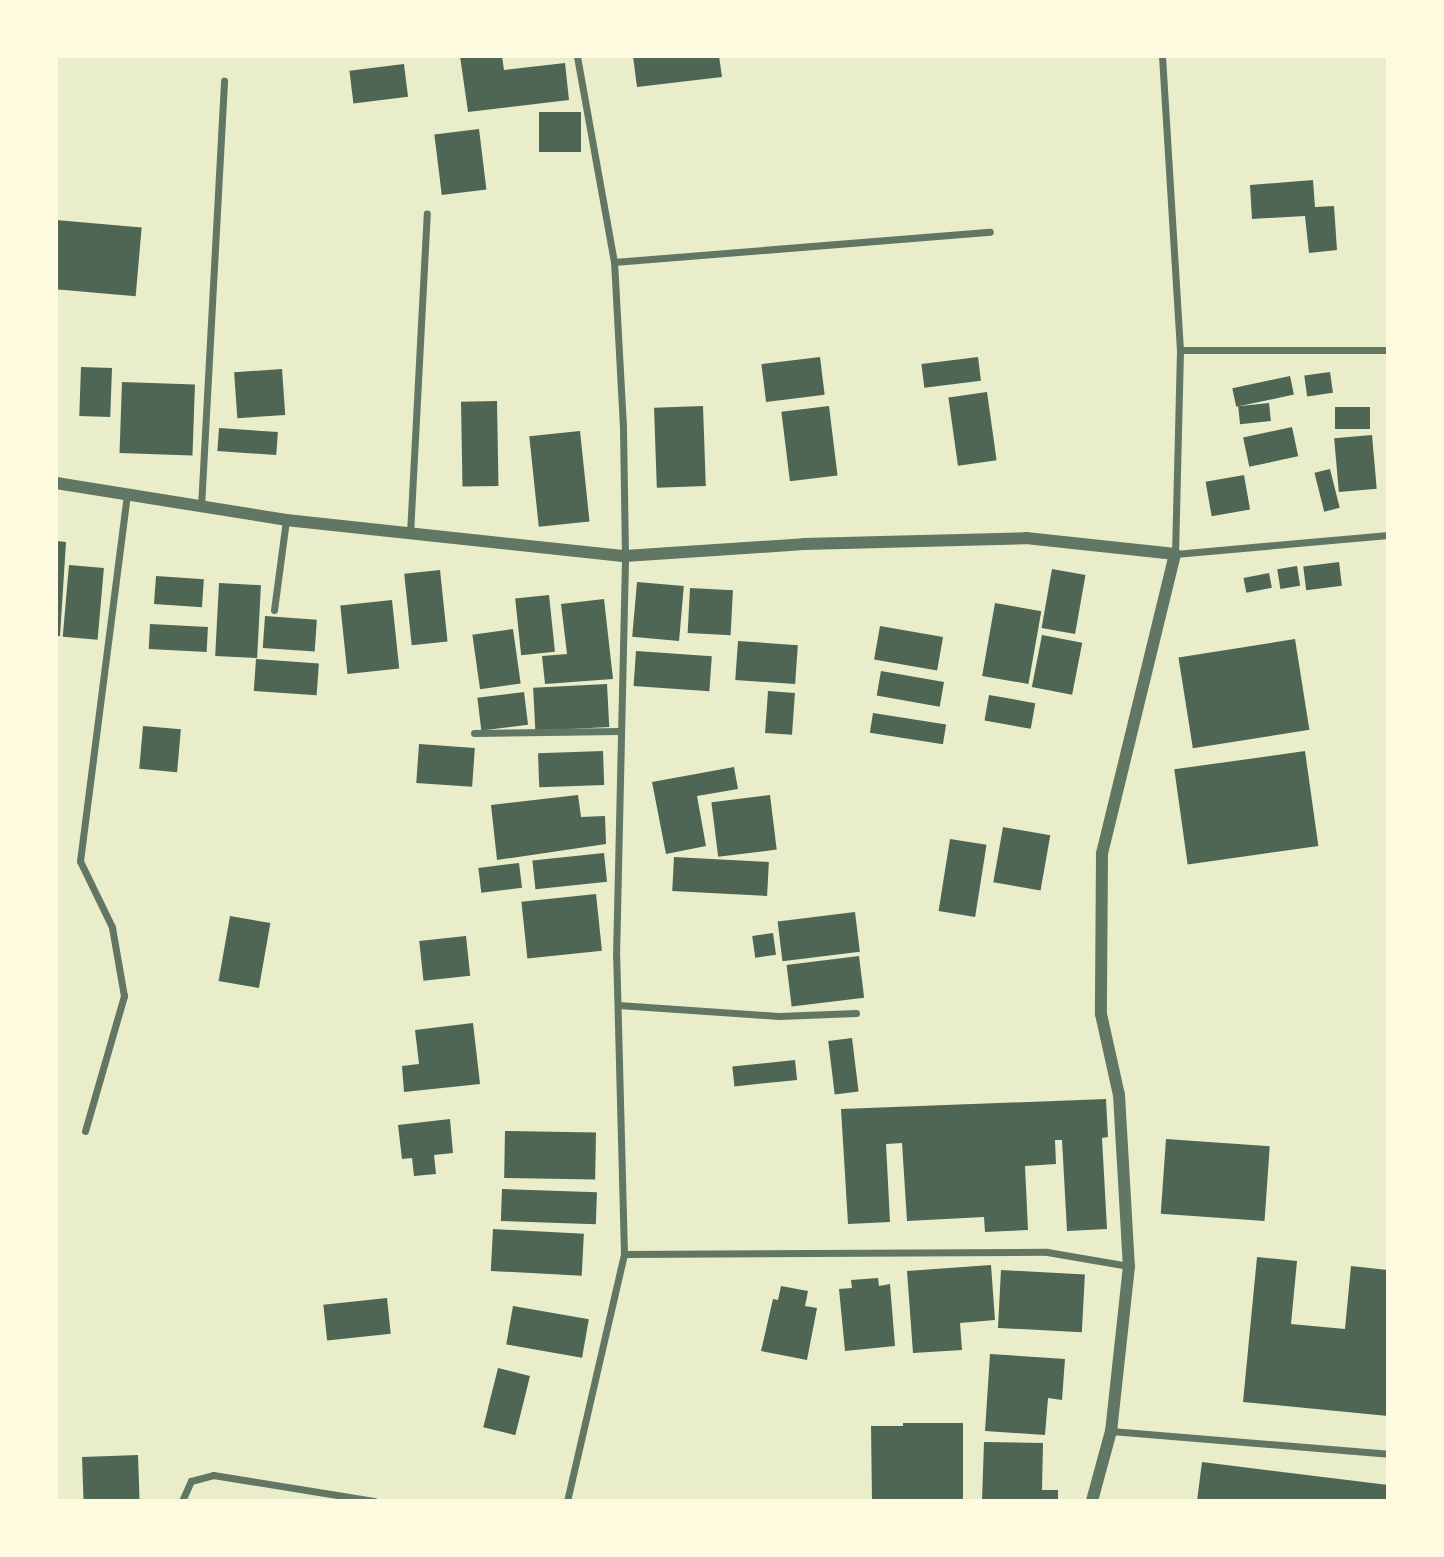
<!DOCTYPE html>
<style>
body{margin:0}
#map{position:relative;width:1444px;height:1557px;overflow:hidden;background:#e9edc9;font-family:Signika,sans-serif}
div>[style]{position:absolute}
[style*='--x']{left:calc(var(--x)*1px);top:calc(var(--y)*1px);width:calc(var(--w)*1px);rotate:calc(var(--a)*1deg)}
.building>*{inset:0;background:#4f6655;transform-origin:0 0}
.minor>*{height:7px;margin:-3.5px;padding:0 3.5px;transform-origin:3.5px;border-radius:3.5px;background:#617663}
.tertiary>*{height:12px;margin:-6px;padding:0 6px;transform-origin:6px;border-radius:6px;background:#617663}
span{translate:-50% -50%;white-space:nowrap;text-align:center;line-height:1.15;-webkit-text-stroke:5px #fefae0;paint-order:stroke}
.frame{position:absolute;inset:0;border:58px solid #fefae0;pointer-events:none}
</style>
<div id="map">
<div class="building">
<div style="clip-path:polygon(460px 56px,502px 56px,504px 70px,565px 63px,569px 100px,468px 112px)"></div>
<div style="clip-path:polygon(633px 56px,719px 56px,722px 77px,637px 87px)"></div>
<div style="left:404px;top:64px;width:33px;height:55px;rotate:83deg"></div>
<div style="left:539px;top:112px;width:42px;height:40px"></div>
<div style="left:479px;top:129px;width:61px;height:45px;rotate:83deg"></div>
<div style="clip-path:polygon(1313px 180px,1315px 207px,1334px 206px,1337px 250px,1309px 253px,1305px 216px,1252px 219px,1250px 185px)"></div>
<div style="left:56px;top:220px;width:86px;height:69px;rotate:5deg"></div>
<div style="left:820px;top:357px;width:38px;height:59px;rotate:83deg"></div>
<div style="left:978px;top:357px;width:24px;height:57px;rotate:83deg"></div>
<div style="left:81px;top:367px;width:31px;height:49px;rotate:2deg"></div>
<div style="left:282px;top:369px;width:46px;height:48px;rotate:86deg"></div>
<div style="left:1330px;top:372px;width:21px;height:26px;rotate:82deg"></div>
<div style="left:1290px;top:376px;width:19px;height:59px;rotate:78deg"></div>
<div style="left:122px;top:382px;width:73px;height:71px;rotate:2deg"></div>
<div style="left:987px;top:392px;width:69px;height:39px;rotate:82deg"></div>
<div style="left:497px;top:401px;width:85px;height:36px;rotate:89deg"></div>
<div style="left:1269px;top:403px;width:18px;height:31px;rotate:84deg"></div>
<div style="left:703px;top:406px;width:80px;height:49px;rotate:88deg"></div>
<div style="left:829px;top:406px;width:70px;height:48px;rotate:83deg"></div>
<div style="left:1335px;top:407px;width:35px;height:22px"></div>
<div style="left:1292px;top:427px;width:30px;height:50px;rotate:78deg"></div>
<div style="left:219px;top:428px;width:59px;height:23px;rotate:4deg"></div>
<div style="left:580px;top:431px;width:91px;height:51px;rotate:84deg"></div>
<div style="left:1372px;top:435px;width:54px;height:38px;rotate:85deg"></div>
<div style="left:1330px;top:469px;width:40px;height:16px;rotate:76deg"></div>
<div style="left:1244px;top:475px;width:35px;height:39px;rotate:80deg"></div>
<div style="clip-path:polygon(56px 541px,66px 542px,60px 636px,56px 636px)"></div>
<div style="left:1339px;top:562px;width:24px;height:36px;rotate:83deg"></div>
<div style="left:69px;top:565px;width:35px;height:72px;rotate:5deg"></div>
<div style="left:1297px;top:566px;width:20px;height:20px;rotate:81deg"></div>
<div style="left:1052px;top:569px;width:34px;height:60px;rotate:10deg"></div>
<div style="left:440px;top:570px;width:72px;height:36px;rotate:84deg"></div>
<div style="left:1269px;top:573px;width:15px;height:26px;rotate:79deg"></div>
<div style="left:156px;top:576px;width:48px;height:28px;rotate:4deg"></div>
<div style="left:637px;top:582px;width:47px;height:55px;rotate:5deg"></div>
<div style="left:219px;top:583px;width:42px;height:73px;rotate:3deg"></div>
<div style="left:690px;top:588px;width:43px;height:45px;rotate:3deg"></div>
<div style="left:549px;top:595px;width:57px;height:34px;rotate:84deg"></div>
<div style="clip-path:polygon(604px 599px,613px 679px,545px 684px,542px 656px,567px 654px,561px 604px)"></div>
<div style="left:392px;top:600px;width:69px;height:52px;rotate:84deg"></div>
<div style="left:995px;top:603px;width:47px;height:74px;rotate:10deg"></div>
<div style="left:265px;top:616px;width:52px;height:32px;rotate:4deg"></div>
<div style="left:150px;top:624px;width:58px;height:25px;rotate:3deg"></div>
<div style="left:880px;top:626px;width:64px;height:34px;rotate:10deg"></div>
<div style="left:513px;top:629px;width:55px;height:41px;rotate:82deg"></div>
<div style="left:1042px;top:635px;width:41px;height:53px;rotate:11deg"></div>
<div style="left:1295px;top:639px;width:92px;height:118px;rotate:81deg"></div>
<div style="left:738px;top:641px;width:60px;height:39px;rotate:4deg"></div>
<div style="left:636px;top:651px;width:76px;height:35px;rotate:4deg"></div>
<div style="left:256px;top:659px;width:63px;height:32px;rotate:4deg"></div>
<div style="left:881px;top:671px;width:64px;height:25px;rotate:10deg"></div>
<div style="left:607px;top:684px;width:43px;height:74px;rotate:87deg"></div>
<div style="left:768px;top:691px;width:27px;height:42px;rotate:4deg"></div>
<div style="left:524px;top:692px;width:33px;height:47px;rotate:83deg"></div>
<div style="left:989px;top:695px;width:47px;height:26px;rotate:10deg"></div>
<div style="left:873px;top:713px;width:74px;height:20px;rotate:9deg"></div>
<div style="left:143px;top:726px;width:38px;height:43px;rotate:5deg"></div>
<div style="left:419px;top:744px;width:56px;height:39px;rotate:4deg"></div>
<div style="left:603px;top:751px;width:34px;height:65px;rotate:88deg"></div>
<div style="left:1305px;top:751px;width:96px;height:132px;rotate:82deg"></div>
<div style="clip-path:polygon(734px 767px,738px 789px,697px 796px,706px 846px,666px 854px,652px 782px)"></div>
<div style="clip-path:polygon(578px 795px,581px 817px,605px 816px,606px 844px,497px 860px,491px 805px)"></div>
<div style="left:770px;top:795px;width:55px;height:59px;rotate:83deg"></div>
<div style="left:1003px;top:827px;width:48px;height:56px;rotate:10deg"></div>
<div style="left:950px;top:839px;width:37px;height:73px;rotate:9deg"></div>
<div style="left:604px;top:853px;width:29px;height:72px;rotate:84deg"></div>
<div style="left:674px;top:857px;width:95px;height:34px;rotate:3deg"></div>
<div style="left:519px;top:863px;width:25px;height:41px;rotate:83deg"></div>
<div style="left:596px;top:894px;width:57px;height:75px;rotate:84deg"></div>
<div style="left:855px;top:912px;width:40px;height:78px;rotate:83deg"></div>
<div style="left:230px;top:916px;width:41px;height:66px;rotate:10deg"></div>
<div style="left:773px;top:933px;width:22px;height:21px;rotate:82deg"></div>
<div style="left:466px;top:936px;width:40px;height:47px;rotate:84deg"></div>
<div style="left:859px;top:956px;width:42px;height:73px;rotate:83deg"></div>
<div style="clip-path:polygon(473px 1023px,480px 1084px,404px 1092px,402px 1066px,419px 1064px,415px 1030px)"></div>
<div style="left:852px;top:1038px;width:54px;height:24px;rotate:83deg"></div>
<div style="left:795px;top:1060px;width:20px;height:63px;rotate:84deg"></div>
<div style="clip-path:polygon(1106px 1099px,1108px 1137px,1102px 1138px,1107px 1229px,1067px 1231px,1062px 1140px,1055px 1140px,1056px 1164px,1025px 1166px,1028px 1230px,985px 1232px,984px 1217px,907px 1221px,902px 1143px,886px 1144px,890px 1222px,848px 1224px,841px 1109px)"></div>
<div style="clip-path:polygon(450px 1119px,453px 1153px,434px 1155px,436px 1174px,414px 1176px,412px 1158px,402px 1159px,398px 1125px)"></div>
<div style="left:505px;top:1131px;width:91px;height:47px;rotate:1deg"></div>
<div style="left:1166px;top:1139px;width:104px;height:75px;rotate:4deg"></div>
<div style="left:502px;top:1189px;width:95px;height:32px;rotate:2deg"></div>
<div style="left:493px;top:1229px;width:91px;height:42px;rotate:3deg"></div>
<div style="clip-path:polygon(1257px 1257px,1297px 1261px,1291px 1324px,1345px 1329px,1351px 1266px,1388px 1270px,1388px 1416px,1243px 1402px)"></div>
<div style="clip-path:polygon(991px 1265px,995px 1320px,960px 1323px,962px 1350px,913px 1353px,907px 1271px)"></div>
<div style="left:1001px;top:1270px;width:84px;height:58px;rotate:3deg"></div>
<div style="clip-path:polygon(878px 1278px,879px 1286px,890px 1284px,895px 1346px,845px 1351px,839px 1289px,852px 1288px,851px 1280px)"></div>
<div style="clip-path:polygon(781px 1286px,808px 1291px,805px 1306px,817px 1308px,807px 1360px,761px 1351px,773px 1299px,778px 1300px)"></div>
<div style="left:387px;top:1298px;width:36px;height:64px;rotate:84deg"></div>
<div style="left:513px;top:1306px;width:77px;height:39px;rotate:10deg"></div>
<div style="clip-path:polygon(990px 1354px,1065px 1359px,1062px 1400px,1048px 1398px,1045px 1435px,985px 1431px)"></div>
<div style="left:498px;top:1368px;width:33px;height:61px;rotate:14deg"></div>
<div style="clip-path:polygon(903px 1423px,963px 1423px,963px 1501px,872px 1501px,871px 1426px,903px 1426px)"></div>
<div style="clip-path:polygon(984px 1442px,1043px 1443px,1042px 1490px,1058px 1490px,1058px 1501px,982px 1501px)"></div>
<div style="left:138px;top:1455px;width:46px;height:56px;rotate:88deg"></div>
<div style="clip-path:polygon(1202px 1462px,1388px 1485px,1388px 1501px,1197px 1501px)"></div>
</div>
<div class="minor">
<div style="--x:1162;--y:56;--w:295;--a:86.5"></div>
<div style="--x:1180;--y:350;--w:204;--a:91.4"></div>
<div style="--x:1175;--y:554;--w:214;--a:-5.1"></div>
<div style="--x:614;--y:262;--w:377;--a:-4.6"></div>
<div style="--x:1180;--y:350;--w:208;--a:0"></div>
<div style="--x:201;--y:507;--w:427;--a:-86.9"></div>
<div style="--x:410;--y:534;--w:321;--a:-87"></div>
<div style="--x:274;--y:610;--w:91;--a:-82.4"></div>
<div style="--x:474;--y:733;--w:145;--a:-0.8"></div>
<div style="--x:618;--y:1005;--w:161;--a:3.9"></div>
<div style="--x:779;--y:1016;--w:77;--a:-2.2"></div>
<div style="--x:85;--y:1131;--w:141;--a:-73.9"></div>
<div style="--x:124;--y:996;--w:70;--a:-99.9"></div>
<div style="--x:112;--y:927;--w:73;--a:-115.9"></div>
<div style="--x:80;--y:861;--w:371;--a:-82.7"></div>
<div style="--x:624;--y:1254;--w:423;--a:-0.3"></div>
<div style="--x:1047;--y:1252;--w:83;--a:9.7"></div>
<div style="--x:1111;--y:1431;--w:278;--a:4.7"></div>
<div style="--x:182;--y:1501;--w:22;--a:-66"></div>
<div style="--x:191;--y:1481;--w:23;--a:-15"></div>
<div style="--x:213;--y:1475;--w:163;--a:9.2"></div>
<div style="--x:567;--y:1501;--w:253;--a:-77"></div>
<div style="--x:624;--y:1254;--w:297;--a:-91.5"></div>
<div style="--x:616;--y:957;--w:401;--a:-88.7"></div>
<div style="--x:625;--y:556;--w:129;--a:-90.9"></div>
<div style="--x:623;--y:427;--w:165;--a:-93.1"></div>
<div style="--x:614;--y:262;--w:209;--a:-100.2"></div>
</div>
<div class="tertiary">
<div style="--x:56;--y:483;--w:233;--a:9.1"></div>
<div style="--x:286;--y:520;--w:341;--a:6.1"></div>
<div style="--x:625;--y:556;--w:179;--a:-3.8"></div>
<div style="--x:804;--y:544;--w:222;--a:-1.5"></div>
<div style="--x:1026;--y:538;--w:150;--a:6.1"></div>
<div style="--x:1175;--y:554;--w:309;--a:103.7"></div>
<div style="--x:1102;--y:854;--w:160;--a:90.4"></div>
<div style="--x:1101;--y:1014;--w:83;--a:77.5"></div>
<div style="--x:1119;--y:1095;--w:171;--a:86.7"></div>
<div style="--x:1129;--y:1266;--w:166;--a:96.2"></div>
<div style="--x:1111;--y:1431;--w:73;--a:105.2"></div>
</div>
<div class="frame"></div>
</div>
